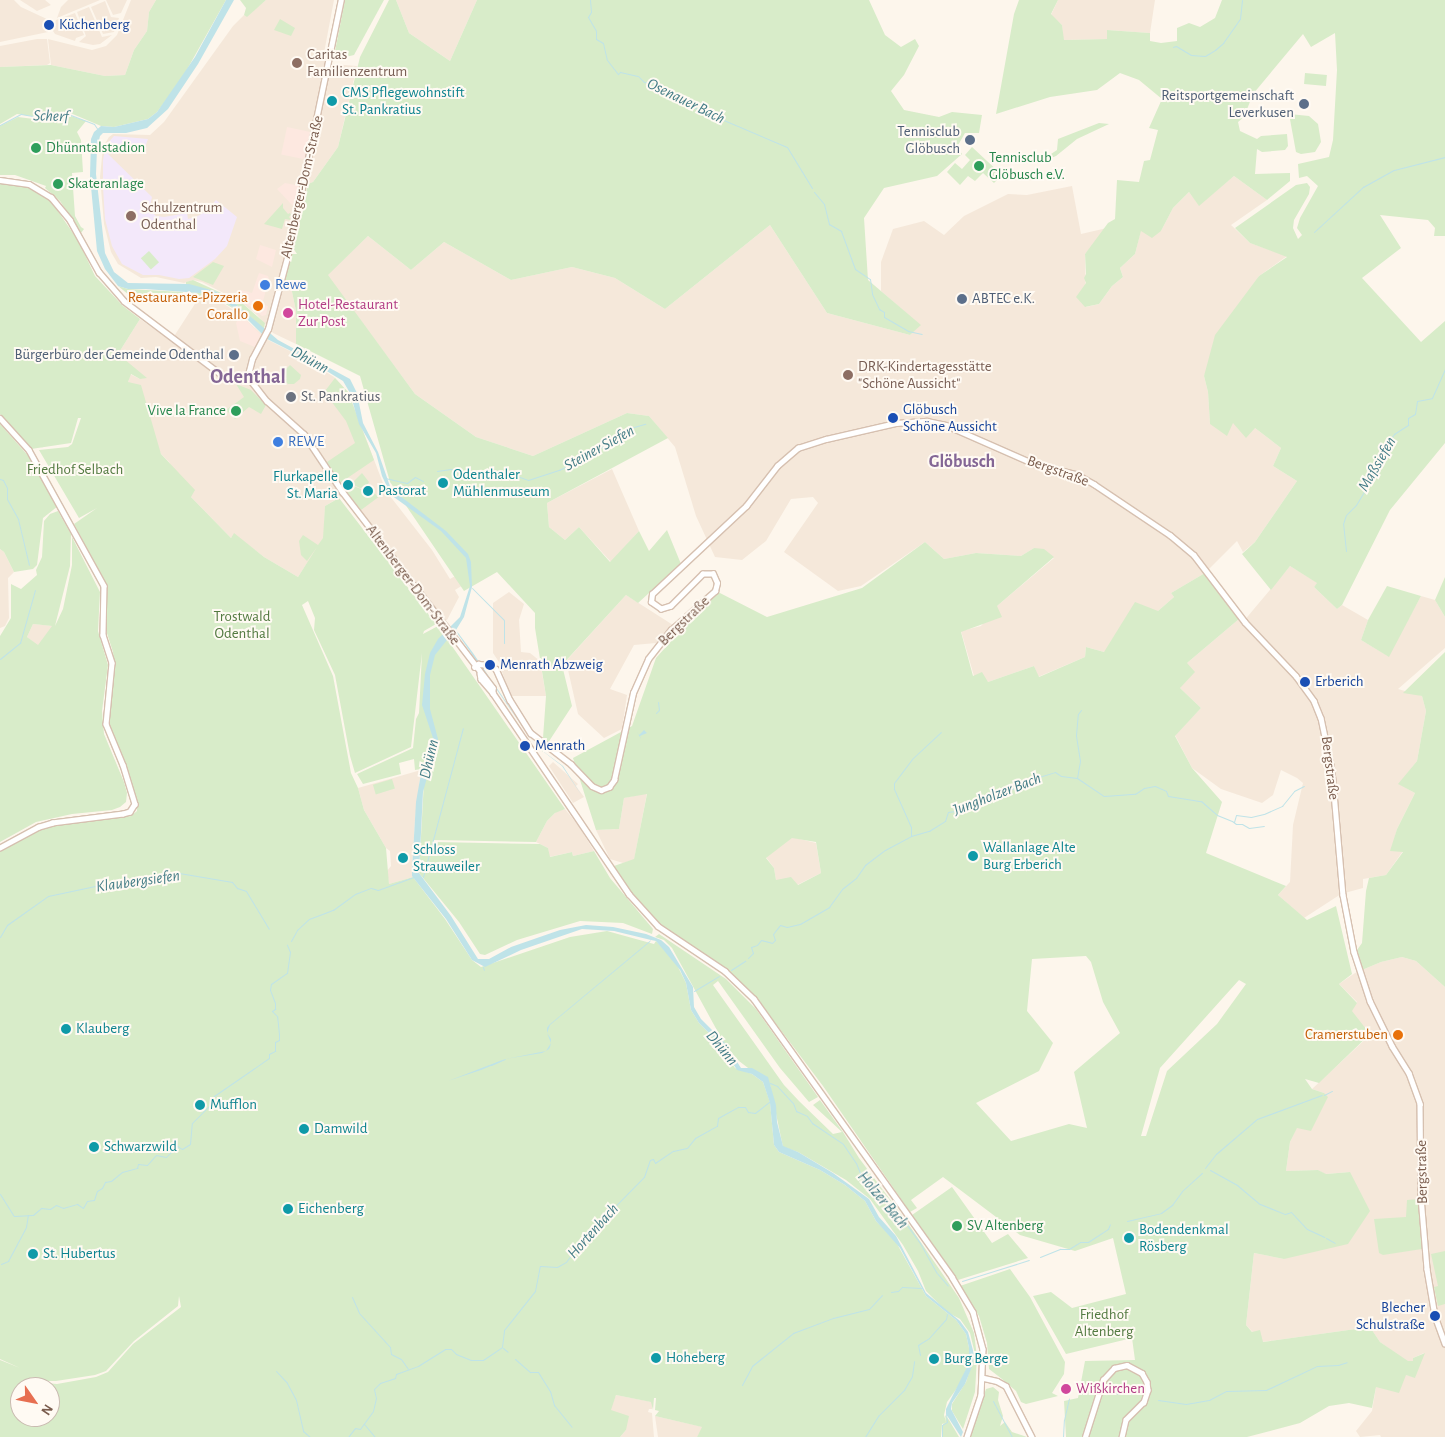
<!DOCTYPE html>
<meta charset="utf-8">
<style>
body{margin:0}
#map{position:relative;width:1445px;height:1437px;overflow:hidden;background:#fdf6ec;font-family:"Alegreya Sans",sans-serif}
div>[style]{position:absolute}
[style*='--x']{left:calc(var(--x)*1px);top:calc(var(--y)*1px);width:calc(var(--w)*1px);rotate:calc(var(--a)*1deg)}
.residential>*{inset:0;background:#f5e8da}
.commercial>*{inset:0;background:#fde8e0;transform-origin:0 0}
.education>*{inset:0;background:#f3e8fa}
.green>*{inset:0;background:#d8ecc9;transform-origin:0 0}
.water>*{inset:0;background:#bfe3e8}
.stream>*{height:1px;margin:-0.5px;padding:0 0.5px;transform-origin:0.5px;border-radius:0.5px;background:#bfe3e8}
.roads{filter:drop-shadow(1px 0 #d6c0b0) drop-shadow(-1px 0 #d6c0b0) drop-shadow(0 1px #d6c0b0) drop-shadow(0 -1px #d6c0b0)}
.secondary>*{height:4.5px;margin:-2.25px;padding:0 2.25px;transform-origin:2.25px;border-radius:2.25px;background:#fff}
.dots>*{width:14px;height:14px;translate:-50% -50%;box-sizing:border-box;border:2px solid #fffaf3;border-radius:50%}
span{translate:-50% -50%;white-space:nowrap;text-align:center;line-height:1.15;-webkit-text-stroke:4px #fffaf3;paint-order:stroke}
.transit-label{font-size:15px;color:#164399}
.left{translate:0 -50%;text-align:left}
.right{translate:-100% -50%;text-align:right}
.education-label{font-size:15px;color:#785e54}
.culture-label{font-size:15px;color:#0d838f}
.service-label{font-size:15px;color:#4e5e75}
.leisure-label{font-size:15px;color:#27864d}
.street-label{font-size:15px;color:#7a5c4d}
.shop-label{font-size:15px;color:#366cbe}
.food-label{font-size:15px;color:#c56008}
.hotel-label{font-size:15px;color:#b23c85}
.worship-label{font-size:15px;color:#5b616d}
.park-label{font-size:15px;color:#537a41}
.water-label{font-size:16px;color:#437c86;font-style:italic}
.quarter-label{font-size:18px;color:#846695;font-weight:700}
.district-label{font-size:20px;color:#846695;font-weight:700}
.north{position:absolute;left:10px;top:1377px;width:50px;height:50px;box-sizing:border-box;background:#fffaf3;border:1px solid #cabbb1;border-radius:50%;rotate:123deg;font-size:14px;font-weight:700;line-height:20px;text-align:center;color:#7a5c4d}
.north::after{content:'';display:block;margin:auto;width:18px;height:22px;background:#e76f51;clip-path:polygon(50% 0,100% 100%,50% 72%,0 100%)}
</style>
<div id="map">
<div class="residential">
<div style="clip-path:polygon(0 0,14px 0,21px 7px,49px 20px,48px 32px,0 42px)"></div>
<div style="clip-path:polygon(20px 0,45px 0,51px 5px,37px 11px)"></div>
<div style="clip-path:polygon(68px 0,100px 0,57px 18px,61px 7px)"></div>
<div style="clip-path:polygon(106px 0,127px 0,121px 13px,113px 15px)"></div>
<div style="clip-path:polygon(131px 0,156px 0,149px 12px,147px 31px,134px 50px,125px 75px,105px 76px,51px 65px,48px 39px,92px 50px,106px 46px,117px 35px)"></div>
<div style="clip-path:polygon(266px 0,334px 0,324px 53px,332px 64px,357px 66px,338px 147px,313px 182px,308px 184px,285px 277px,291px 287px,296px 311px,296px 344px,273px 333px,257px 315px,241px 302px,202px 282px,193px 280px,184px 283px,156px 277px,141px 278px,118px 264px,111px 252px,104px 224px,100px 177px,103px 147px,109px 137px,113px 134px,150px 135px,164px 122px,233px 26px,244px 15px,247px 16px)"></div>
<div style="clip-path:polygon(396px 0,477px 0,450px 61px,409px 33px)"></div>
<div style="clip-path:polygon(1058px 0,1155px 0,1150px 33px,1107px 30px,1108px 39px,1063px 40px,1062px 25px,1051px 15px)"></div>
<div style="clip-path:polygon(105px 1px,111px 17px,119px 18px,114px 32px,103px 34px,91px 7px)"></div>
<div style="clip-path:polygon(89px 7px,102px 37px,112px 35px,100px 44px,93px 45px,79px 42px,86px 36px,77px 12px)"></div>
<div style="clip-path:polygon(75px 13px,84px 35px,76px 38px,75px 41px,55px 34px,53px 31px,56px 20px)"></div>
<div style="clip-path:polygon(37px 39px,47px 39px,50px 63px,47px 65px,0 67px,0 46px)"></div>
<div style="clip-path:polygon(1234px 176px,1267px 200px,1231px 225px,1250px 243px,1287px 256px,1259px 276px,1204px 376px,1208px 392px,1210px 424px,1233px 423px,1255px 428px,1281px 448px,1273px 466px,1297px 481px,1255px 542px,1243px 552px,1237px 541px,1205px 573px,1171px 593px,1174px 597px,1158px 611px,1104px 652px,1086px 647px,1085px 657px,1038px 677px,1034px 666px,988px 682px,974px 676px,961px 631px,981px 626px,997px 606px,1054px 558px,1034px 548px,1021px 556px,976px 553px,944px 559px,925px 542px,861px 586px,838px 591px,784px 552px,818px 503px,813px 497px,791px 499px,766px 541px,742px 560px,715px 557px,696px 516px,675px 447px,649px 416px,627px 413px,533px 456px,476px 437px,415px 394px,327px 275px,368px 236px,411px 270px,444px 242px,511px 280px,572px 267px,615px 278px,665px 309px,770px 225px,827px 313px,910px 335px,920px 325px,881px 291px,881px 262px,893px 229px,924px 221px,944px 235px,964px 216px,1008px 194px,1027px 195px,1072px 186px,1081px 234px,1107px 228px,1085px 254px,1086px 307px,1099px 304px,1112px 286px,1123px 277px,1120px 268px,1135px 254px,1141px 230px,1161px 231px,1173px 208px,1189px 192px,1199px 205px)"></div>
<div style="clip-path:polygon(200px 296px,218px 300px,241px 315px,268px 340px,304px 358px,334px 377px,348px 392px,386px 491px,432px 550px,450px 579px,457px 575px,463px 585px,455px 590px,459px 597px,447px 620px,443px 620px,347px 493px,325px 506px,324px 537px,298px 577px,264px 557px,234px 534px,231px 538px,191px 497px,169px 462px,161px 454px,128px 382px,130px 374px,140px 379px,118px 354px,140px 319px,171px 341px)"></div>
<div style="clip-path:polygon(612px 469px,639px 531px,611px 562px,579px 527px,565px 540px,549px 527px,547px 503px)"></div>
<div style="clip-path:polygon(0 549px,4px 552px,14px 572px,8px 578px,9px 618px,5px 626px,0 628px)"></div>
<div style="clip-path:polygon(1290px 566px,1318px 583px,1314px 587px,1337px 609px,1342px 605px,1368px 620px,1361px 640px,1388px 656px,1421px 596px,1435px 600px,1445px 617px,1445px 648px,1398px 689px,1422px 696px,1426px 711px,1417px 761px,1399px 784px,1415px 793px,1397px 829px,1391px 851px,1403px 851px,1386px 875px,1363px 879px,1363px 888px,1341px 894px,1304px 918px,1278px 895px,1290px 882px,1293px 825px,1303px 783px,1297px 778px,1281px 770px,1273px 795px,1262px 803px,1221px 789px,1192px 768px,1175px 735px,1201px 708px,1180px 688px,1187px 663px,1239px 619px,1243px 622px)"></div>
<div style="clip-path:polygon(509px 592px,524px 604px,519px 620px,521px 652px,530px 653px,540px 661px,546px 696px,510px 696px,499px 662px,493px 653px,493px 603px)"></div>
<div style="clip-path:polygon(626px 595px,673px 625px,656px 643px,634px 645px,610px 689px,627px 695px,622px 729px,604px 738px,578px 714px,566px 661px)"></div>
<div style="clip-path:polygon(33px 624px,53px 626px,38px 646px,27px 637px)"></div>
<div style="clip-path:polygon(553px 762px,578px 784px,576px 786px,584px 797px,573px 803px,549px 766px)"></div>
<div style="clip-path:polygon(421px 770px,415px 820px,412px 870px,413px 877px,389px 884px,387px 871px,391px 866px,390px 851px,386px 848px,364px 810px,358px 788px)"></div>
<div style="clip-path:polygon(647px 793px,634px 860px,623px 863px,610px 859px,596px 830px,619px 829px,624px 798px)"></div>
<div style="clip-path:polygon(565px 809px,578px 825px,594px 851px,573px 856px,572px 852px,549px 857px,548px 848px,536px 842px,547px 821px,556px 812px)"></div>
<div style="clip-path:polygon(792px 837px,816px 843px,821px 873px,797px 885px,776px 880px,774px 868px,766px 857px)"></div>
<div style="clip-path:polygon(1402px 957px,1416px 961px,1445px 987px,1445px 1437px,1381px 1437px,1380px 1435px,1360px 1437px,1356px 1431px,1372px 1411px,1376px 1387px,1406px 1375px,1415px 1377px,1424px 1353px,1413px 1358px,1413px 1361px,1408px 1362px,1380px 1342px,1370px 1327px,1262px 1342px,1246px 1325px,1254px 1253px,1284px 1259px,1350px 1172px,1325px 1174px,1318px 1170px,1286px 1171px,1290px 1142px,1297px 1127px,1324px 1093px,1312px 1089px,1370px 1035px,1351px 1011px,1357px 1002px,1339px 984px,1355px 973px,1381px 962px)"></div>
<div style="clip-path:polygon(616px 1395px,652px 1402px,652px 1409px,649px 1409px,648px 1412px,652px 1413px,654px 1437px,620px 1437px,626px 1430px,610px 1410px)"></div>
<div style="clip-path:polygon(655px 1416px,703px 1427px,697px 1437px,658px 1437px)"></div>
</div>
<div class="commercial">
<div style="left:287px;top:127px;width:25px;height:28px;rotate:12deg"></div>
<div style="clip-path:polygon(285px 183px,300px 186px,293px 206px,277px 189px)"></div>
<div style="clip-path:polygon(260px 245px,276px 250px,272px 267px,256px 259px)"></div>
<div style="clip-path:polygon(259px 273px,268px 276px,269px 279px,263px 301px,264px 305px,268px 306px,266px 315px,262px 316px,239px 298px,241px 290px,252px 293px)"></div>
<div style="clip-path:polygon(241px 315px,261px 335px,255px 347px,240px 341px,236px 323px)"></div>
</div>
<div class="education">
<div style="clip-path:polygon(114px 136px,148px 139px,144px 150px,127px 151px,123px 150px,108px 154px,152px 197px,149px 210px,156px 216px,164px 217px,187px 213px,188px 219px,196px 217px,205px 212px,216px 200px,237px 217px,227px 246px,215px 259px,189px 278px,179px 279px,159px 275px,143px 275px,122px 264px,112px 246px,105px 219px,103px 187px,103px 160px,106px 145px)"></div>
</div>
<div class="green">
<div style="clip-path:polygon(156px 0,226px 0,180px 82px,157px 112px,148px 119px,114px 127px,101px 126px,68px 112px,38px 117px,17px 114px,0 124px,0 67px,51px 65px,105px 76px,125px 75px,134px 50px,147px 31px,149px 12px)"></div>
<div style="clip-path:polygon(240px 0,266px 0,247px 17px,244px 15px,246px 8px)"></div>
<div style="clip-path:polygon(345px 0,384px 0,354px 55px,341px 58px,335px 51px)"></div>
<div style="clip-path:polygon(389px 0,396px 0,409px 33px,450px 61px,477px 0,869px 0,885px 35px,901px 47px,915px 39px,919px 46px,904px 75px,891px 91px,904px 110px,939px 117px,952px 112px,982px 115px,979px 133px,965px 133px,957px 147px,962px 154px,937px 176px,884px 188px,864px 218px,868px 280px,921px 325px,910px 335px,827px 313px,770px 225px,665px 309px,615px 278px,572px 267px,511px 280px,444px 242px,411px 270px,368px 236px,328px 275px,415px 394px,476px 437px,533px 456px,627px 413px,649px 416px,668px 438px,547px 503px,549px 527px,565px 540px,579px 527px,610px 562px,639px 531px,649px 551px,667px 530px,681px 564px,638px 603px,626px 595px,562px 665px,572px 706px,542px 752px,546px 696px,535px 628px,535px 613px,497px 572px,464px 591px,390px 482px,360px 376px,296px 344px,296px 311px,291px 287px,285px 284px,285px 277px,291px 254px,297px 254px,293px 248px,308px 184px,313px 182px,338px 147px,360px 57px)"></div>
<div style="clip-path:polygon(1019px 0,1058px 0,1051px 14px,1062px 25px,1064px 40px,1107px 39px,1107px 30px,1150px 33px,1150px 41px,1161px 43px,1177px 41px,1177px 28px,1189px 23px,1200px 27px,1215px 18px,1222px 0,1445px 0,1445px 236px,1434px 236px,1435px 228px,1428px 220px,1380px 215px,1401px 248px,1362px 278px,1421px 342px,1445px 321px,1445px 443px,1390px 510px,1342px 605px,1337px 609px,1314px 587px,1317px 583px,1290px 566px,1271px 590px,1242px 554px,1255px 542px,1297px 481px,1273px 466px,1281px 448px,1255px 428px,1246px 438px,1233px 423px,1227px 436px,1210px 424px,1208px 392px,1204px 376px,1215px 335px,1259px 276px,1287px 257px,1250px 243px,1235px 228px,1296px 185px,1307px 183px,1310px 187px,1309px 194px,1294px 220px,1293px 228px,1298px 239px,1302px 235px,1297px 228px,1300px 218px,1318px 186px,1307px 176px,1299px 178px,1298px 164px,1329px 157px,1333px 140px,1337px 70px,1335px 33px,1311px 47px,1303px 34px,1253px 94px,1244px 117px,1238px 122px,1240px 131px,1257px 139px,1261px 136px,1287px 134px,1288px 146px,1285px 150px,1262px 152px,1257px 149px,1255px 174px,1290px 173px,1290px 181px,1267px 200px,1234px 176px,1199px 206px,1189px 192px,1173px 208px,1161px 231px,1152px 238px,1141px 231px,1135px 254px,1120px 268px,1123px 277px,1112px 286px,1099px 304px,1085px 307px,1076px 297px,1086px 283px,1084px 278px,1086px 274px,1085px 254px,1108px 223px,1115px 219px,1117px 180px,1139px 182px,1144px 161px,1150px 160px,1158px 130px,1149px 128px,1162px 99px,1139px 80px,1120px 73px,1097px 90px,1050px 97px,996px 114px,1014px 14px)"></div>
<div style="clip-path:polygon(280px 19px,295px 28px,291px 36px,274px 30px)"></div>
<div style="left:1305px;top:73px;width:22px;height:11px;rotate:5deg"></div>
<div style="clip-path:polygon(1289px 114px,1309px 116px,1318px 124px,1321px 142px,1315px 152px,1301px 154px,1296px 152px)"></div>
<div style="clip-path:polygon(68px 115px,86px 121px,77px 132px,81px 140px,83px 172px,72px 173px,75px 216px,81px 227px,84px 229px,81px 233px,60px 201px,45px 188px,46px 186px,15px 175px,0 175px,0 126px,18px 117px,34px 119px)"></div>
<div style="clip-path:polygon(1099px 123px,1109px 124px,1077px 139px,1056px 156px,1036px 164px,1057px 150px,1058px 139px)"></div>
<div style="clip-path:polygon(972px 147px,1002px 175px,994px 183px,983px 173px,975px 181px,968px 176px,960px 185px,947px 172px,955px 163px,962px 169px,970px 160px,965px 155px)"></div>
<div style="clip-path:polygon(evenodd,0 183px,18px 184px,37px 191px,51px 201px,79px 242px,95px 276px,123px 306px,140px 319px,118px 354px,147px 378px,140px 379px,131px 374px,128px 382px,141px 385px,161px 454px,195px 490px,191px 497px,231px 538px,234px 533px,264px 557px,298px 577px,317px 547px,307px 561px,301px 555px,299px 541px,303px 535px,318px 545px,323px 538px,325px 506px,339px 498px,436px 624px,424px 631px,423px 634px,438px 626px,565px 809px,555px 813px,547px 821px,536px 842px,434px 840px,434px 842px,540px 844px,548px 848px,550px 857px,572px 852px,573px 856px,594px 851px,610px 878px,653px 929px,652px 934px,623px 923px,580px 921px,517px 940px,485px 955px,480px 954px,459px 922px,419px 873px,424px 781px,421px 769px,415px 770px,414px 759px,399px 763px,401px 774px,363px 784px,357px 774px,413px 748px,416px 719px,419px 713px,422px 653px,411px 747px,355px 773px,350px 756px,335px 675px,314px 630px,315px 618px,308px 601px,302px 605px,333px 676px,351px 773px,358px 788px,364px 810px,386px 848px,389px 884px,413px 877px,445px 919px,472px 960px,481px 967px,570px 937px,607px 931px,654px 944px,656px 941px,659px 944px,677px 965px,686px 983px,691px 1010px,699px 1023px,720px 1044px,735px 1068px,752px 1074px,763px 1082px,770px 1102px,774px 1145px,779px 1152px,820px 1170px,845px 1185px,865px 1201px,876px 1221px,896px 1242px,926px 1296px,956px 1320px,966px 1334px,969px 1348px,969px 1363px,960px 1384px,947px 1402px,944px 1415px,946px 1422px,945px 1415px,949px 1420px,959px 1437px,942px 1437px,943px 1424px,947px 1422px,942px 1424px,941px 1437px,697px 1437px,702px 1427px,655px 1416px,659px 1411px,655px 1410px,656px 1398px,654px 1398px,653px 1410px,651px 1402px,616px 1395px,611px 1410px,629px 1416px,626px 1430px,620px 1437px,0 1437px,0 1360px,20px 1368px,0 1359px,0 851px,37px 830px,48px 826px,131px 816px,137px 811px,137px 800px,124px 759px,108px 724px,114px 664px,113px 652px,105px 627px,107px 586px,74px 524px,97px 508px,79px 518px,39px 450px,68px 447px,72px 444px,81px 418px,78px 418px,71px 443px,31px 449px,0 414px,0 183px,179px 1296px,181px 1307px,133px 1344px,108px 1372px,96px 1377px,57px 1384px,45px 1383px,30px 1377px,45px 1381px,56px 1381px,95px 1375px,106px 1371px,134px 1341px,178px 1306px,179px 1296px,0 183px,20px 1387px,50px 1387px,50px 1417px,20px 1417px,20px 1387px)"></div>
<div style="clip-path:polygon(283px 203px,283px 208px,288px 214px,290px 213px,291px 215px,289px 217px,291px 220px,285px 219px,282px 229px,264px 224px)"></div>
<div style="left:149px;top:251px;width:15px;height:11px;rotate:48deg"></div>
<div style="clip-path:polygon(213px 262px,224px 266px,213px 285px,193px 277px)"></div>
<div style="clip-path:polygon(193px 280px,241px 302px,265px 323px,264px 329px,231px 300px,215px 291px,186px 285px,186px 282px)"></div>
<div style="clip-path:polygon(118px 286px,128px 289px,183px 292px,183px 295px,152px 293px,134px 299px)"></div>
<div style="clip-path:polygon(186px 292px,213px 294px,240px 312px,218px 300px,186px 294px)"></div>
<div style="clip-path:polygon(290px 365px,301px 375px,300px 379px,294px 384px,288px 384px,279px 376px)"></div>
<div style="clip-path:polygon(335px 378px,348px 392px,374px 460px,340px 483px,327px 462px,355px 443px,346px 421px,331px 401px,333px 398px,325px 391px)"></div>
<div style="clip-path:polygon(236px 384px,251px 390px,266px 405px,261px 414px,249px 407px,235px 419px,226px 410px,244px 397px)"></div>
<div style="clip-path:polygon(0 424px,31px 459px,58px 506px,43px 518px,37px 565px,33px 569px,14px 572px,4px 552px,0 549px)"></div>
<div style="clip-path:polygon(362px 473px,369px 482px,367px 486px,360px 488px,347px 482px,353px 482px)"></div>
<div style="clip-path:polygon(346px 483px,361px 489px,367px 498px,373px 491px,377px 496px,380px 496px,361px 510px,343px 487px)"></div>
<div style="clip-path:polygon(evenodd,58px 511px,71px 534px,70px 566px,55px 626px,63px 609px,72px 565px,72px 537px,100px 592px,98px 631px,108px 665px,102px 711px,104px 734px,124px 782px,127px 793px,126px 802px,120px 807px,112px 810px,72px 814px,36px 822px,0 842px,0 636px,11px 618px,11px 584px,21px 589px,37px 575px,36px 570px,42px 557px,44px 521px,50px 514px,58px 511px,33px 624px,52px 626px,38px 645px,27px 637px,33px 624px)"></div>
<div style="clip-path:polygon(evenodd,925px 542px,944px 559px,976px 553px,1021px 556px,1034px 548px,1044px 549px,1054px 557px,997px 606px,1002px 617px,961px 632px,973px 676px,982px 672px,988px 682px,1034px 666px,1039px 677px,1085px 657px,1086px 647px,1104px 652px,1135px 602px,1158px 611px,1174px 597px,1171px 593px,1205px 573px,1239px 619px,1187px 663px,1195px 672px,1180px 688px,1201px 708px,1175px 736px,1192px 768px,1222px 802px,1206px 853px,1286px 886px,1278px 895px,1307px 920px,1336px 906px,1352px 974px,1339px 984px,1357px 1003px,1352px 1011px,1370px 1034px,1319px 1083px,1305px 1079px,1312px 1089px,1324px 1093px,1328px 1097px,1311px 1131px,1297px 1128px,1290px 1142px,1286px 1171px,1318px 1170px,1326px 1174px,1350px 1172px,1370px 1211px,1348px 1244px,1284px 1259px,1254px 1253px,1246px 1325px,1252px 1332px,1260px 1330px,1263px 1342px,1370px 1327px,1380px 1342px,1408px 1361px,1413px 1361px,1413px 1358px,1425px 1353px,1415px 1378px,1406px 1375px,1399px 1393px,1376px 1387px,1372px 1408px,1349px 1403px,1329px 1406px,1300px 1423px,1247px 1437px,1066px 1437px,1064px 1401px,1078px 1398px,1085px 1361px,1135px 1360px,1132px 1338px,1066px 1354px,1033px 1296px,1051px 1292px,1072px 1308px,1126px 1294px,1113px 1238px,1075px 1251px,1020px 1235px,943px 1177px,911px 1200px,917px 1208px,910px 1212px,823px 1086px,755px 996px,724px 968px,674px 935px,656px 920px,633px 896px,614px 866px,634px 859px,647px 794px,624px 798px,619px 829px,596px 830px,573px 758px,632px 726px,656px 658px,716px 591px,767px 617px,862px 588px,925px 542px,792px 838px,816px 842px,821px 873px,798px 885px,791px 877px,776px 880px,774px 868px,766px 858px,792px 838px,925px 542px,1086px 956px,1091px 962px,1103px 1002px,1120px 1033px,1074px 1072px,1087px 1128px,1069px 1124px,1011px 1141px,976px 1103px,1039px 1071px,1053px 1043px,1027px 1011px,1032px 959px,1086px 956px,925px 542px,1239px 980px,1246px 984px,1217px 1024px,1167px 1071px,1146px 1136px,1141px 1136px,1160px 1068px,1239px 980px)"></div>
<div style="clip-path:polygon(1445px 577px,1445px 617px,1435px 600px)"></div>
<div style="clip-path:polygon(1387px 586px,1421px 596px,1389px 657px,1361px 640px,1368px 620px)"></div>
<div style="clip-path:polygon(1445px 652px,1445px 987px,1416px 961px,1402px 957px,1381px 962px,1362px 970px,1357px 950px,1362px 943px,1366px 891px,1369px 878px,1386px 875px,1403px 852px,1390px 851px,1397px 829px,1415px 793px,1398px 784px,1417px 761px,1426px 711px,1422px 696px,1403px 693px)"></div>
<div style="left:392px;top:779px;width:10px;height:20px;rotate:73deg"></div>
<div style="clip-path:polygon(659px 934px,726px 979px,756px 1009px,818px 1097px,809px 1102px,780px 1068px,718px 981px,713px 985px,784px 1085px,799px 1101px,833px 1134px,842px 1132px,813px 1105px,820px 1100px,843px 1132px,859px 1158px,907px 1222px,959px 1298px,974px 1333px,977px 1357px,975px 1392px,963px 1429px,952px 1411px,952px 1404px,966px 1382px,975px 1354px,970px 1333px,960px 1319px,947px 1312px,926px 1291px,918px 1271px,903px 1245px,870px 1199px,846px 1180px,798px 1152px,783px 1147px,770px 1085px,739px 1061px,725px 1045px,672px 948px,664px 940px,655px 937px)"></div>
<div style="clip-path:polygon(952px 1187px,992px 1243px,1008px 1234px,1028px 1258px,958px 1280px,912px 1215px)"></div>
<div style="clip-path:polygon(1418px 1199px,1422px 1249px,1383px 1255px,1379px 1253px,1374px 1219px,1406px 1217px,1407px 1200px)"></div>
<div style="clip-path:polygon(1445px 1251px,1445px 1304px,1438px 1306px,1434px 1287px,1438px 1286px,1431px 1254px)"></div>
<div style="clip-path:polygon(1010px 1269px,1030px 1297px,1065px 1362px,1064px 1374px,1052px 1393px,1058px 1396px,1026px 1404px,1021px 1402px,1016px 1391px,1002px 1379px,989px 1369px,987px 1343px,979px 1316px,960px 1286px)"></div>
<div style="clip-path:polygon(993px 1387px,999px 1392px,998px 1400px,1003px 1416px,1000px 1426px,1005px 1422px,1012px 1432px,1027px 1437px,970px 1437px,986px 1389px)"></div>
</div>
<div class="water">
<div style="clip-path:polygon(226px 0,234px 0,198px 64px,168px 109px,147px 128px,126px 133px,103px 133px,100px 136px,97px 149px,96px 174px,105px 253px,114px 272px,128px 283px,189px 284px,215px 291px,231px 300px,278px 340px,350px 379px,357px 393px,363px 423px,378px 452px,391px 489px,446px 531px,468px 554px,471px 562px,472px 587px,464px 617px,456px 630px,473px 653px,536px 746px,563px 766px,582px 796px,590px 804px,617px 809px,623px 794px,640px 779px,637px 758px,641px 739px,637px 732px,642px 719px,651px 714px,642px 719px,637px 732px,639px 735px,644px 730px,647px 733px,640px 736px,641px 739px,637px 758px,640px 779px,623px 794px,617px 809px,590px 804px,582px 796px,562px 766px,536px 746px,455px 630px,435px 655px,430px 675px,430px 709px,438px 739px,423px 792px,419px 873px,451px 916px,478px 959px,489px 959px,511px 947px,560px 930px,586px 925px,613px 927px,646px 934px,661px 940px,669px 947px,693px 987px,694px 1007px,701px 1019px,725px 1043px,741px 1068px,752px 1068px,768px 1077px,776px 1105px,777px 1122px,783px 1146px,798px 1152px,833px 1173px,869px 1199px,879px 1217px,896px 1236px,926px 1293px,960px 1321px,968px 1332px,974px 1354px,973px 1364px,965px 1384px,952px 1403px,951px 1409px,963px 1432px,961px 1437px,946px 1414px,946px 1409px,969px 1363px,969px 1348px,966px 1334px,956px 1320px,926px 1296px,900px 1248px,876px 1221px,865px 1201px,845px 1185px,820px 1170px,779px 1152px,774px 1145px,770px 1103px,763px 1082px,752px 1074px,737px 1070px,720px 1044px,699px 1023px,691px 1010px,686px 983px,680px 970px,656px 941px,651px 940px,650px 942px,550px 1025px,547px 1033px,551px 1039px,551px 1043px,550px 1047px,549px 1049px,546px 1051px,542px 1053px,524px 1056px,505px 1059px,498px 1063px,481px 1070px,448px 1081px,505px 1059px,546px 1051px,551px 1043px,547px 1033px,547px 1028px,549px 1025px,651px 940px,614px 931px,582px 929px,521px 950px,485px 967px,472px 960px,446px 919px,412px 876px,412px 870px,416px 802px,420px 779px,433px 738px,422px 705px,425px 674px,430px 653px,438px 639px,460px 617px,470px 586px,466px 558px,441px 531px,391px 495px,382px 476px,376px 453px,359px 424px,350px 393px,343px 381px,307px 359px,267px 339px,240px 312px,213px 294px,145px 289px,128px 289px,118px 286px,105px 269px,97px 251px,90px 176px,91px 139px,94px 132px,101px 126px,114px 127px,148px 119px,157px 112px,195px 57px)"></div>
</div>
<div class="stream">
<div style="--x:590;--y:0;--w:12;--a:85"></div>
<div style="--x:591;--y:12;--w:6;--a:121"></div>
<div style="--x:588;--y:17;--w:16;--a:60"></div>
<div style="--x:596;--y:31;--w:8;--a:90"></div>
<div style="--x:596;--y:39;--w:8;--a:30"></div>
<div style="--x:603;--y:43;--w:17;--a:77"></div>
<div style="--x:607;--y:60;--w:18;--a:52"></div>
<div style="--x:618;--y:74;--w:3;--a:-45"></div>
<div style="--x:620;--y:72;--w:18;--a:13"></div>
<div style="--x:638;--y:76;--w:8;--a:45"></div>
<div style="--x:644;--y:82;--w:12;--a:9"></div>
<div style="--x:656;--y:84;--w:25;--a:29"></div>
<div style="--x:678;--y:96;--w:19;--a:36"></div>
<div style="--x:693;--y:107;--w:102;--a:23.1"></div>
<div style="--x:787;--y:147;--w:48;--a:58.6"></div>
<div style="--x:1173;--y:47;--w:3;--a:-18"></div>
<div style="--x:1176;--y:46;--w:17;--a:31"></div>
<div style="--x:1191;--y:55;--w:14;--a:4"></div>
<div style="--x:1205;--y:56;--w:12;--a:-31"></div>
<div style="--x:1215;--y:50;--w:11;--a:-41"></div>
<div style="--x:1223;--y:43;--w:29;--a:-55"></div>
<div style="--x:1240;--y:19;--w:19;--a:-84"></div>
<div style="--x:0;--y:125;--w:24;--a:-28"></div>
<div style="--x:21;--y:114;--w:23;--a:10"></div>
<div style="--x:44;--y:118;--w:24;--a:-9"></div>
<div style="--x:68;--y:114;--w:28;--a:21"></div>
<div style="--x:94;--y:124;--w:7;--a:56"></div>
<div style="--x:814;--y:192;--w:16;--a:50"></div>
<div style="--x:824;--y:204;--w:21;--a:76"></div>
<div style="--x:829;--y:224;--w:14;--a:30"></div>
<div style="--x:841;--y:231;--w:40;--a:69.8"></div>
<div style="--x:855;--y:269;--w:18;--a:34"></div>
<div style="--x:870;--y:279;--w:15;--a:82"></div>
<div style="--x:872;--y:294;--w:17;--a:65"></div>
<div style="--x:879;--y:309;--w:6;--a:31"></div>
<div style="--x:884;--y:312;--w:5;--a:90"></div>
<div style="--x:884;--y:317;--w:28;--a:30"></div>
<div style="--x:908;--y:331;--w:14;--a:12"></div>
<div style="--x:1314;--y:232;--w:67;--a:-42.6"></div>
<div style="--x:1363;--y:187;--w:35;--a:-29"></div>
<div style="--x:1394;--y:170;--w:53;--a:-14.3"></div>
<div style="--x:437;--y:471;--w:14;--a:-8"></div>
<div style="--x:451;--y:469;--w:19;--a:25"></div>
<div style="--x:468;--y:477;--w:49;--a:-1.2"></div>
<div style="--x:517;--y:476;--w:12;--a:20"></div>
<div style="--x:528;--y:480;--w:33;--a:-18"></div>
<div style="--x:559;--y:470;--w:37;--a:-26"></div>
<div style="--x:592;--y:454;--w:43;--a:-35.5"></div>
<div style="--x:627;--y:429;--w:19;--a:-16"></div>
<div style="--x:385;--y:478;--w:23;--a:13"></div>
<div style="--x:407;--y:483;--w:10;--a:-37"></div>
<div style="--x:415;--y:477;--w:9;--a:27"></div>
<div style="--x:0;--y:479;--w:3;--a:18"></div>
<div style="--x:3;--y:480;--w:9;--a:63"></div>
<div style="--x:7;--y:488;--w:11;--a:90"></div>
<div style="--x:7;--y:499;--w:23;--a:61"></div>
<div style="--x:18;--y:519;--w:47;--a:76.6"></div>
<div style="--x:1346;--y:551;--w:27;--a:-96"></div>
<div style="--x:1343;--y:524;--w:9;--a:-72"></div>
<div style="--x:1346;--y:515;--w:14;--a:-45"></div>
<div style="--x:1356;--y:505;--w:47;--a:-59"></div>
<div style="--x:1380;--y:465;--w:6;--a:-99"></div>
<div style="--x:1379;--y:459;--w:8;--a:-23"></div>
<div style="--x:1386;--y:456;--w:15;--a:-79"></div>
<div style="--x:1389;--y:441;--w:9;--a:-54"></div>
<div style="--x:1394;--y:434;--w:17;--a:-33"></div>
<div style="--x:1408;--y:425;--w:7;--a:-90"></div>
<div style="--x:1408;--y:418;--w:8;--a:-30"></div>
<div style="--x:1415;--y:414;--w:13;--a:-81"></div>
<div style="--x:1417;--y:401;--w:15;--a:-11"></div>
<div style="--x:1432;--y:398;--w:32;--a:-66"></div>
<div style="--x:472;--y:588;--w:45;--a:45"></div>
<div style="--x:504;--y:620;--w:23;--a:90"></div>
<div style="--x:0;--y:659;--w:26;--a:-39"></div>
<div style="--x:20;--y:643;--w:55;--a:-74.2"></div>
<div style="--x:656;--y:713;--w:4;--a:-45"></div>
<div style="--x:659;--y:710;--w:8;--a:-97"></div>
<div style="--x:1077;--y:778;--w:17;--a:-80"></div>
<div style="--x:1080;--y:761;--w:26;--a:-99"></div>
<div style="--x:1076;--y:735;--w:21;--a:-85"></div>
<div style="--x:1078;--y:714;--w:5;--a:-53"></div>
<div style="--x:1234;--y:822;--w:7;--a:-74"></div>
<div style="--x:1236;--y:815;--w:15;--a:8"></div>
<div style="--x:1251;--y:817;--w:13;--a:-13"></div>
<div style="--x:1264;--y:814;--w:20;--a:-24"></div>
<div style="--x:1282;--y:806;--w:19;--a:-51"></div>
<div style="--x:1294;--y:791;--w:11;--a:-27"></div>
<div style="--x:911;--y:836;--w:9;--a:-90"></div>
<div style="--x:911;--y:827;--w:42;--a:-114.1"></div>
<div style="--x:894;--y:789;--w:6;--a:-90"></div>
<div style="--x:894;--y:783;--w:31;--a:-53"></div>
<div style="--x:913;--y:758;--w:38;--a:-43"></div>
<div style="--x:423;--y:877;--w:154;--a:-75"></div>
<div style="--x:0;--y:937;--w:14;--a:-60"></div>
<div style="--x:7;--y:925;--w:50;--a:-35.3"></div>
<div style="--x:48;--y:896;--w:77;--a:-12"></div>
<div style="--x:123;--y:880;--w:14;--a:-8"></div>
<div style="--x:137;--y:878;--w:18;--a:3"></div>
<div style="--x:155;--y:879;--w:25;--a:-14"></div>
<div style="--x:179;--y:873;--w:54;--a:9.6"></div>
<div style="--x:232;--y:882;--w:8;--a:50"></div>
<div style="--x:237;--y:888;--w:9;--a:18"></div>
<div style="--x:246;--y:891;--w:44;--a:58.8"></div>
<div style="--x:291;--y:941;--w:13;--a:-61"></div>
<div style="--x:297;--y:930;--w:16;--a:-43"></div>
<div style="--x:309;--y:919;--w:26;--a:-21"></div>
<div style="--x:333;--y:910;--w:27;--a:-36"></div>
<div style="--x:355;--y:894;--w:17;--a:-21"></div>
<div style="--x:371;--y:888;--w:7;--a:16"></div>
<div style="--x:378;--y:890;--w:38;--a:-20"></div>
<div style="--x:748;--y:958;--w:7;--a:-45"></div>
<div style="--x:753;--y:953;--w:6;--a:-108"></div>
<div style="--x:751;--y:947;--w:6;--a:-18"></div>
<div style="--x:757;--y:945;--w:6;--a:-51"></div>
<div style="--x:761;--y:940;--w:11;--a:15"></div>
<div style="--x:772;--y:943;--w:4;--a:-45"></div>
<div style="--x:775;--y:940;--w:6;--a:-108"></div>
<div style="--x:773;--y:934;--w:11;--a:-52"></div>
<div style="--x:780;--y:925;--w:7;--a:16"></div>
<div style="--x:787;--y:927;--w:13;--a:-13"></div>
<div style="--x:800;--y:924;--w:34;--a:-30"></div>
<div style="--x:829;--y:907;--w:22;--a:-54"></div>
<div style="--x:842;--y:889;--w:18;--a:-38"></div>
<div style="--x:856;--y:878;--w:16;--a:-55"></div>
<div style="--x:865;--y:865;--w:25;--a:-37"></div>
<div style="--x:885;--y:850;--w:30;--a:-28"></div>
<div style="--x:911;--y:836;--w:19;--a:-16"></div>
<div style="--x:929;--y:831;--w:19;--a:-32"></div>
<div style="--x:945;--y:821;--w:9;--a:-72"></div>
<div style="--x:948;--y:812;--w:15;--a:-8"></div>
<div style="--x:963;--y:810;--w:4;--a:-63"></div>
<div style="--x:965;--y:806;--w:27;--a:-22"></div>
<div style="--x:990;--y:796;--w:8;--a:0"></div>
<div style="--x:998;--y:796;--w:35;--a:-27"></div>
<div style="--x:1029;--y:780;--w:27;--a:-17"></div>
<div style="--x:1055;--y:772;--w:7;--a:34"></div>
<div style="--x:1061;--y:776;--w:16;--a:7"></div>
<div style="--x:1077;--y:778;--w:32;--a:34"></div>
<div style="--x:1104;--y:796;--w:31;--a:-4"></div>
<div style="--x:1135;--y:794;--w:11;--a:-34"></div>
<div style="--x:1144;--y:788;--w:11;--a:-10"></div>
<div style="--x:1155;--y:786;--w:12;--a:24"></div>
<div style="--x:1166;--y:791;--w:5;--a:68"></div>
<div style="--x:1168;--y:796;--w:33;--a:9"></div>
<div style="--x:1201;--y:801;--w:21;--a:41"></div>
<div style="--x:1217;--y:815;--w:16;--a:22"></div>
<div style="--x:1232;--y:821;--w:5;--a:37"></div>
<div style="--x:1236;--y:824;--w:6;--a:0"></div>
<div style="--x:1242;--y:824;--w:8;--a:30"></div>
<div style="--x:1249;--y:828;--w:15;--a:-8"></div>
<div style="--x:483;--y:967;--w:3;--a:72"></div>
<div style="--x:731;--y:970;--w:17;--a:-33"></div>
<div style="--x:694;--y:991;--w:29;--a:-31"></div>
<div style="--x:491;--y:1065;--w:15;--a:-23"></div>
<div style="--x:770;--y:1083;--w:8;--a:23"></div>
<div style="--x:777;--y:1086;--w:23;--a:47"></div>
<div style="--x:793;--y:1103;--w:9;--a:69"></div>
<div style="--x:796;--y:1111;--w:12;--a:24"></div>
<div style="--x:807;--y:1116;--w:9;--a:54"></div>
<div style="--x:812;--y:1123;--w:37;--a:34"></div>
<div style="--x:843;--y:1144;--w:23;--a:56"></div>
<div style="--x:856;--y:1163;--w:18;--a:68"></div>
<div style="--x:863;--y:1180;--w:12;--a:31"></div>
<div style="--x:873;--y:1186;--w:14;--a:51"></div>
<div style="--x:882;--y:1197;--w:9;--a:32"></div>
<div style="--x:890;--y:1202;--w:51;--a:53.8"></div>
<div style="--x:920;--y:1243;--w:33;--a:61"></div>
<div style="--x:936;--y:1272;--w:18;--a:49"></div>
<div style="--x:1324;--y:1095;--w:9;--a:-27"></div>
<div style="--x:1205;--y:1168;--w:18;--a:-52"></div>
<div style="--x:1216;--y:1154;--w:54;--a:-40.5"></div>
<div style="--x:1257;--y:1119;--w:69;--a:-20.3"></div>
<div style="--x:1210;--y:1170;--w:31;--a:29"></div>
<div style="--x:1237;--y:1185;--w:30;--a:40"></div>
<div style="--x:1260;--y:1204;--w:27;--a:22"></div>
<div style="--x:1285;--y:1214;--w:6;--a:-18"></div>
<div style="--x:1291;--y:1212;--w:23;--a:47"></div>
<div style="--x:1307;--y:1229;--w:19;--a:25"></div>
<div style="--x:0;--y:1194;--w:26;--a:58"></div>
<div style="--x:14;--y:1216;--w:19;--a:-3"></div>
<div style="--x:33;--y:1215;--w:11;--a:-41"></div>
<div style="--x:41;--y:1208;--w:9;--a:6"></div>
<div style="--x:50;--y:1209;--w:7;--a:-34"></div>
<div style="--x:56;--y:1205;--w:8;--a:23"></div>
<div style="--x:63;--y:1208;--w:15;--a:-16"></div>
<div style="--x:77;--y:1204;--w:7;--a:34"></div>
<div style="--x:83;--y:1208;--w:8;--a:-60"></div>
<div style="--x:87;--y:1201;--w:7;--a:-8"></div>
<div style="--x:94;--y:1200;--w:9;--a:-72"></div>
<div style="--x:97;--y:1191;--w:6;--a:-31"></div>
<div style="--x:102;--y:1188;--w:7;--a:-63"></div>
<div style="--x:105;--y:1182;--w:6;--a:-9"></div>
<div style="--x:111;--y:1181;--w:14;--a:-39"></div>
<div style="--x:122;--y:1172;--w:16;--a:-15"></div>
<div style="--x:137;--y:1168;--w:4;--a:-76"></div>
<div style="--x:138;--y:1164;--w:9;--a:6"></div>
<div style="--x:147;--y:1165;--w:13;--a:-48"></div>
<div style="--x:156;--y:1155;--w:10;--a:11"></div>
<div style="--x:166;--y:1157;--w:16;--a:-45"></div>
<div style="--x:177;--y:1146;--w:6;--a:31"></div>
<div style="--x:182;--y:1149;--w:9;--a:-32"></div>
<div style="--x:190;--y:1144;--w:21;--a:-85"></div>
<div style="--x:192;--y:1123;--w:25;--a:-45"></div>
<div style="--x:210;--y:1105;--w:10;--a:-66"></div>
<div style="--x:214;--y:1096;--w:67;--a:-34.6"></div>
<div style="--x:269;--y:1058;--w:4;--a:-90"></div>
<div style="--x:269;--y:1054;--w:7;--a:-27"></div>
<div style="--x:275;--y:1051;--w:9;--a:-90"></div>
<div style="--x:275;--y:1042;--w:4;--a:-27"></div>
<div style="--x:279;--y:1040;--w:6;--a:-90"></div>
<div style="--x:279;--y:1034;--w:18;--a:-96"></div>
<div style="--x:277;--y:1016;--w:7;--a:-135"></div>
<div style="--x:272;--y:1011;--w:4;--a:-34"></div>
<div style="--x:275;--y:1009;--w:6;--a:-90"></div>
<div style="--x:275;--y:1003;--w:14;--a:-111"></div>
<div style="--x:270;--y:990;--w:6;--a:-81"></div>
<div style="--x:271;--y:984;--w:19;--a:-35"></div>
<div style="--x:287;--y:973;--w:21;--a:-82"></div>
<div style="--x:290;--y:952;--w:8;--a:-113"></div>
<div style="--x:1127;--y:1221;--w:35;--a:-13"></div>
<div style="--x:1161;--y:1213;--w:14;--a:-36"></div>
<div style="--x:1172;--y:1205;--w:17;--a:-54"></div>
<div style="--x:1182;--y:1191;--w:27;--a:-42"></div>
<div style="--x:1326;--y:1238;--w:10;--a:29"></div>
<div style="--x:1040;--y:1257;--w:22;--a:-22"></div>
<div style="--x:1060;--y:1249;--w:9;--a:0"></div>
<div style="--x:1069;--y:1249;--w:13;--a:-32"></div>
<div style="--x:1080;--y:1242;--w:8;--a:0"></div>
<div style="--x:1088;--y:1242;--w:24;--a:-33"></div>
<div style="--x:1108;--y:1229;--w:5;--a:-68"></div>
<div style="--x:1;--y:1264;--w:8;--a:-23"></div>
<div style="--x:8;--y:1261;--w:38;--a:-62"></div>
<div style="--x:26;--y:1227;--w:12;--a:-81"></div>
<div style="--x:962;--y:1281;--w:70;--a:-17.4"></div>
<div style="--x:891;--y:1292;--w:7;--a:-8"></div>
<div style="--x:898;--y:1291;--w:6;--a:-45"></div>
<div style="--x:902;--y:1287;--w:19;--a:3"></div>
<div style="--x:352;--y:1297;--w:17;--a:66"></div>
<div style="--x:359;--y:1313;--w:46;--a:47.6"></div>
<div style="--x:390;--y:1347;--w:7;--a:82"></div>
<div style="--x:391;--y:1354;--w:11;--a:27"></div>
<div style="--x:401;--y:1359;--w:12;--a:55"></div>
<div style="--x:503;--y:1348;--w:6;--a:39"></div>
<div style="--x:920;--y:1355;--w:10;--a:-101"></div>
<div style="--x:918;--y:1345;--w:13;--a:-32"></div>
<div style="--x:929;--y:1338;--w:25;--a:-48"></div>
<div style="--x:946;--y:1319;--w:5;--a:-79"></div>
<div style="--x:515;--y:1359;--w:20;--a:41"></div>
<div style="--x:530;--y:1372;--w:8;--a:0"></div>
<div style="--x:538;--y:1372;--w:22;--a:58"></div>
<div style="--x:550;--y:1391;--w:15;--a:74"></div>
<div style="--x:554;--y:1405;--w:28;--a:51"></div>
<div style="--x:276;--y:1371;--w:16;--a:47"></div>
<div style="--x:287;--y:1383;--w:19;--a:62"></div>
<div style="--x:296;--y:1400;--w:32;--a:77"></div>
<div style="--x:303;--y:1431;--w:9;--a:41"></div>
<div style="--x:742;--y:1385;--w:21;--a:-62"></div>
<div style="--x:752;--y:1366;--w:53;--a:-38.8"></div>
<div style="--x:793;--y:1333;--w:43;--a:-20.6"></div>
<div style="--x:833;--y:1318;--w:37;--a:-14"></div>
<div style="--x:869;--y:1309;--w:19;--a:-47"></div>
<div style="--x:1107;--y:1393;--w:26;--a:2"></div>
<div style="--x:1158;--y:1400;--w:28;--a:8"></div>
<div style="--x:1186;--y:1404;--w:23;--a:-10"></div>
<div style="--x:1209;--y:1400;--w:19;--a:-28"></div>
<div style="--x:1226;--y:1391;--w:40;--a:-1.4"></div>
<div style="--x:1266;--y:1390;--w:56;--a:-25.2"></div>
<div style="--x:1317;--y:1366;--w:21;--a:-3"></div>
<div style="--x:1338;--y:1365;--w:9;--a:-18"></div>
<div style="--x:993;--y:1401;--w:41;--a:62.2"></div>
<div style="--x:364;--y:1424;--w:17;--a:50"></div>
<div style="--x:348;--y:1437;--w:11;--a:-52"></div>
<div style="--x:355;--y:1428;--w:5;--a:11"></div>
<div style="--x:360;--y:1429;--w:22;--a:-54"></div>
<div style="--x:373;--y:1411;--w:13;--a:-77"></div>
<div style="--x:376;--y:1398;--w:9;--a:-103"></div>
<div style="--x:374;--y:1389;--w:8;--a:-45"></div>
<div style="--x:380;--y:1383;--w:16;--a:-18"></div>
<div style="--x:395;--y:1378;--w:4;--a:-76"></div>
<div style="--x:396;--y:1374;--w:23;--a:-20"></div>
<div style="--x:418;--y:1366;--w:32;--a:-32"></div>
<div style="--x:445;--y:1349;--w:6;--a:0"></div>
<div style="--x:451;--y:1349;--w:7;--a:45"></div>
<div style="--x:456;--y:1354;--w:16;--a:22"></div>
<div style="--x:471;--y:1360;--w:12;--a:0"></div>
<div style="--x:483;--y:1360;--w:23;--a:-34"></div>
<div style="--x:502;--y:1347;--w:17;--a:-83"></div>
<div style="--x:504;--y:1330;--w:50;--a:-51.5"></div>
<div style="--x:535;--y:1291;--w:25;--a:-79"></div>
<div style="--x:540;--y:1266;--w:17;--a:3"></div>
<div style="--x:557;--y:1267;--w:10;--a:-29"></div>
<div style="--x:566;--y:1262;--w:29;--a:-54"></div>
<div style="--x:583;--y:1239;--w:87;--a:-45.5"></div>
<div style="--x:644;--y:1177;--w:18;--a:-71"></div>
<div style="--x:650;--y:1160;--w:3;--a:-18"></div>
<div style="--x:653;--y:1159;--w:4;--a:63"></div>
<div style="--x:655;--y:1163;--w:22;--a:-34"></div>
<div style="--x:673;--y:1151;--w:14;--a:-12"></div>
<div style="--x:687;--y:1148;--w:13;--a:-51"></div>
<div style="--x:695;--y:1138;--w:25;--a:-29"></div>
<div style="--x:717;--y:1126;--w:8;--a:-83"></div>
<div style="--x:718;--y:1118;--w:23;--a:-29"></div>
<div style="--x:738;--y:1107;--w:7;--a:0"></div>
<div style="--x:745;--y:1107;--w:6;--a:59"></div>
<div style="--x:748;--y:1112;--w:7;--a:8"></div>
<div style="--x:755;--y:1113;--w:18;--a:-38"></div>
<div style="--x:865;--y:1437;--w:25;--a:-58"></div>
<div style="--x:878;--y:1416;--w:37;--a:-45"></div>
<div style="--x:904;--y:1390;--w:16;--a:-60"></div>
<div style="--x:912;--y:1376;--w:15;--a:-82"></div>
<div style="--x:942;--y:1437;--w:12;--a:-90"></div>
<div style="--x:942;--y:1425;--w:6;--a:-31"></div>
<div style="--x:947;--y:1422;--w:8;--a:-97"></div>
<div style="--x:1063;--y:1437;--w:17;--a:-87"></div>
<div style="--x:1064;--y:1420;--w:22;--a:-77"></div>
</div>
<div class="roads">
<div class="secondary">
<div style="--x:0;--y:180;--w:29;--a:8"></div>
<div style="--x:29;--y:184;--w:26;--a:31"></div>
<div style="--x:51;--y:197;--w:30;--a:50"></div>
<div style="--x:70;--y:220;--w:60;--a:60.9"></div>
<div style="--x:99;--y:272;--w:38;--a:49"></div>
<div style="--x:124;--y:301;--w:124;--a:37.1"></div>
<div style="--x:223;--y:376;--w:19;--a:6"></div>
<div style="--x:249;--y:371;--w:12;--a:-76"></div>
<div style="--x:252;--y:359;--w:34;--a:-62"></div>
<div style="--x:268;--y:329;--w:82;--a:-75.1"></div>
<div style="--x:289;--y:250;--w:255;--a:-78.3"></div>
<div style="--x:249;--y:371;--w:6;--a:39"></div>
<div style="--x:254;--y:375;--w:7;--a:106"></div>
<div style="--x:252;--y:382;--w:24;--a:52"></div>
<div style="--x:267;--y:401;--w:50;--a:41.7"></div>
<div style="--x:304;--y:434;--w:69;--a:56.3"></div>
<div style="--x:342;--y:491;--w:248;--a:52.5"></div>
<div style="--x:493;--y:688;--w:5;--a:90"></div>
<div style="--x:493;--y:693;--w:243;--a:55.9"></div>
<div style="--x:629;--y:894;--w:43;--a:47.8"></div>
<div style="--x:658;--y:926;--w:81;--a:33.9"></div>
<div style="--x:725;--y:971;--w:40;--a:44"></div>
<div style="--x:754;--y:999;--w:341;--a:54.5"></div>
<div style="--x:952;--y:1277;--w:41;--a:59"></div>
<div style="--x:973;--y:1312;--w:38;--a:75"></div>
<div style="--x:983;--y:1349;--w:46;--a:92.5"></div>
<div style="--x:981;--y:1395;--w:44;--a:108.4"></div>
<div style="--x:0;--y:418;--w:43;--a:47.8"></div>
<div style="--x:29;--y:450;--w:155;--a:61.1"></div>
<div style="--x:104;--y:586;--w:49;--a:91.2"></div>
<div style="--x:103;--y:635;--w:29;--a:72"></div>
<div style="--x:112;--y:663;--w:61;--a:95.6"></div>
<div style="--x:106;--y:724;--w:44;--a:67.5"></div>
<div style="--x:123;--y:765;--w:41;--a:72.9"></div>
<div style="--x:135;--y:804;--w:9;--a:122"></div>
<div style="--x:130;--y:812;--w:7;--a:164"></div>
<div style="--x:123;--y:814;--w:71;--a:172.7"></div>
<div style="--x:53;--y:823;--w:15;--a:164"></div>
<div style="--x:39;--y:827;--w:44;--a:151.7"></div>
<div style="--x:474;--y:667;--w:5;--a:-37"></div>
<div style="--x:478;--y:664;--w:12;--a:5"></div>
<div style="--x:490;--y:665;--w:7;--a:34"></div>
<div style="--x:496;--y:669;--w:34;--a:66"></div>
<div style="--x:510;--y:700;--w:39;--a:58"></div>
<div style="--x:531;--y:733;--w:51;--a:37.8"></div>
<div style="--x:571;--y:764;--w:30;--a:46"></div>
<div style="--x:592;--y:786;--w:10;--a:24"></div>
<div style="--x:601;--y:790;--w:9;--a:-21"></div>
<div style="--x:609;--y:787;--w:9;--a:-54"></div>
<div style="--x:614;--y:780;--w:89;--a:-77.7"></div>
<div style="--x:633;--y:693;--w:37;--a:-66"></div>
<div style="--x:648;--y:659;--w:37;--a:-52"></div>
<div style="--x:671;--y:630;--w:59;--a:-41.6"></div>
<div style="--x:715;--y:591;--w:8;--a:-76"></div>
<div style="--x:717;--y:583;--w:10;--a:-114"></div>
<div style="--x:713;--y:574;--w:10;--a:180"></div>
<div style="--x:703;--y:574;--w:45;--a:135"></div>
<div style="--x:671;--y:606;--w:10;--a:163"></div>
<div style="--x:661;--y:609;--w:12;--a:-145"></div>
<div style="--x:651;--y:602;--w:8;--a:-83"></div>
<div style="--x:652;--y:594;--w:129;--a:-43.1"></div>
<div style="--x:746;--y:506;--w:51;--a:-52.2"></div>
<div style="--x:777;--y:466;--w:28;--a:-41"></div>
<div style="--x:798;--y:448;--w:29;--a:-18"></div>
<div style="--x:826;--y:439;--w:72;--a:-12.9"></div>
<div style="--x:896;--y:423;--w:31;--a:-4"></div>
<div style="--x:927;--y:421;--w:19;--a:12"></div>
<div style="--x:946;--y:425;--w:97;--a:23.7"></div>
<div style="--x:1035;--y:464;--w:42;--a:13.7"></div>
<div style="--x:1076;--y:474;--w:21;--a:29"></div>
<div style="--x:1094;--y:484;--w:92;--a:33.9"></div>
<div style="--x:1170;--y:535;--w:31;--a:40"></div>
<div style="--x:1194;--y:555;--w:84;--a:52.7"></div>
<div style="--x:1245;--y:622;--w:74;--a:46.6"></div>
<div style="--x:1296;--y:676;--w:31;--a:54"></div>
<div style="--x:1314;--y:701;--w:18;--a:68"></div>
<div style="--x:1321;--y:718;--w:53;--a:78.1"></div>
<div style="--x:1332;--y:770;--w:125;--a:85"></div>
<div style="--x:1343;--y:895;--w:58;--a:79.1"></div>
<div style="--x:1354;--y:952;--w:52;--a:71.9"></div>
<div style="--x:1370;--y:1001;--w:50;--a:63.9"></div>
<div style="--x:1392;--y:1046;--w:32;--a:58"></div>
<div style="--x:1409;--y:1073;--w:33;--a:70"></div>
<div style="--x:1420;--y:1104;--w:93;--a:89.4"></div>
<div style="--x:1421;--y:1197;--w:72;--a:85.2"></div>
<div style="--x:1427;--y:1269;--w:48;--a:80.3"></div>
<div style="--x:1435;--y:1316;--w:29;--a:70"></div>
<div style="--x:480;--y:673;--w:6;--a:81"></div>
<div style="--x:481;--y:679;--w:18;--a:49"></div>
<div style="--x:984;--y:1378;--w:13;--a:13"></div>
<div style="--x:997;--y:1381;--w:10;--a:29"></div>
<div style="--x:1006;--y:1386;--w:57;--a:63"></div>
<div style="--x:1085;--y:1437;--w:60;--a:-72.5"></div>
<div style="--x:1103;--y:1380;--w:16;--a:-47"></div>
<div style="--x:1114;--y:1368;--w:13;--a:-13"></div>
<div style="--x:1127;--y:1365;--w:17;--a:28"></div>
<div style="--x:1142;--y:1373;--w:10;--a:61"></div>
<div style="--x:1147;--y:1382;--w:8;--a:83"></div>
<div style="--x:1148;--y:1390;--w:13;--a:108"></div>
<div style="--x:1144;--y:1402;--w:25;--a:135"></div>
<div style="--x:1126;--y:1420;--w:17;--a:103"></div>
</div>
</div>
<div class="dots">
<div style="left:49px;top:25px;background:#1a4fb4"></div>
<div style="left:297px;top:63px;background:#8d6e63"></div>
<div style="left:332px;top:101px;background:#0f9aa8"></div>
<div style="left:1304px;top:104px;background:#5c6f8a"></div>
<div style="left:970px;top:140px;background:#5c6f8a"></div>
<div style="left:36px;top:148px;background:#2e9e5b"></div>
<div style="left:979px;top:166px;background:#2e9e5b"></div>
<div style="left:58px;top:184px;background:#2e9e5b"></div>
<div style="left:131px;top:216px;background:#8d6e63"></div>
<div style="left:265px;top:285px;background:#3f7fe0"></div>
<div style="left:962px;top:299px;background:#5c6f8a"></div>
<div style="left:258px;top:306px;background:#e8710a"></div>
<div style="left:288px;top:313px;background:#d1479c"></div>
<div style="left:234px;top:355px;background:#5c6f8a"></div>
<div style="left:848px;top:375px;background:#8d6e63"></div>
<div style="left:291px;top:397px;background:#6b7280"></div>
<div style="left:236px;top:411px;background:#2e9e5b"></div>
<div style="left:893px;top:418px;background:#1a4fb4"></div>
<div style="left:278px;top:442px;background:#3f7fe0"></div>
<div style="left:443px;top:483px;background:#0f9aa8"></div>
<div style="left:348px;top:485px;background:#0f9aa8"></div>
<div style="left:368px;top:491px;background:#0f9aa8"></div>
<div style="left:490px;top:665px;background:#1a4fb4"></div>
<div style="left:1305px;top:682px;background:#1a4fb4"></div>
<div style="left:525px;top:746px;background:#1a4fb4"></div>
<div style="left:973px;top:856px;background:#0f9aa8"></div>
<div style="left:403px;top:858px;background:#0f9aa8"></div>
<div style="left:66px;top:1029px;background:#0f9aa8"></div>
<div style="left:1398px;top:1035px;background:#e8710a"></div>
<div style="left:200px;top:1105px;background:#0f9aa8"></div>
<div style="left:304px;top:1129px;background:#0f9aa8"></div>
<div style="left:94px;top:1147px;background:#0f9aa8"></div>
<div style="left:288px;top:1209px;background:#0f9aa8"></div>
<div style="left:957px;top:1226px;background:#2e9e5b"></div>
<div style="left:1129px;top:1238px;background:#0f9aa8"></div>
<div style="left:33px;top:1254px;background:#0f9aa8"></div>
<div style="left:1435px;top:1316px;background:#1a4fb4"></div>
<div style="left:656px;top:1358px;background:#0f9aa8"></div>
<div style="left:934px;top:1359px;background:#0f9aa8"></div>
<div style="left:1066px;top:1389px;background:#d1479c"></div>
</div>
<div class="transit-label">
<span class="left" style="left:59px;top:25px">Küchenberg</span>
<span class="left" style="left:903px;top:418px">Glöbusch<br>Schöne Aussicht</span>
<span class="left" style="left:500px;top:665px">Menrath Abzweig</span>
<span class="left" style="left:1315px;top:682px">Erberich</span>
<span class="left" style="left:535px;top:746px">Menrath</span>
<span class="right" style="left:1425px;top:1316px">Blecher<br>Schulstraße</span>
</div>
<div class="education-label">
<span class="left" style="left:307px;top:63px">Caritas<br>Familienzentrum</span>
<span class="left" style="left:141px;top:216px">Schulzentrum<br>Odenthal</span>
<span class="left" style="left:858px;top:375px">DRK-Kindertagesstätte<br>"Schöne Aussicht"</span>
</div>
<div class="culture-label">
<span class="left" style="left:342px;top:101px">CMS Pflegewohnstift<br>St. Pankratius</span>
<span class="left" style="left:453px;top:483px">Odenthaler<br>Mühlenmuseum</span>
<span class="right" style="left:338px;top:485px">Flurkapelle<br>St. Maria</span>
<span class="left" style="left:378px;top:491px">Pastorat</span>
<span class="left" style="left:983px;top:856px">Wallanlage Alte<br>Burg Erberich</span>
<span class="left" style="left:413px;top:858px">Schloss<br>Strauweiler</span>
<span class="left" style="left:76px;top:1029px">Klauberg</span>
<span class="left" style="left:210px;top:1105px">Mufflon</span>
<span class="left" style="left:314px;top:1129px">Damwild</span>
<span class="left" style="left:104px;top:1147px">Schwarzwild</span>
<span class="left" style="left:298px;top:1209px">Eichenberg</span>
<span class="left" style="left:1139px;top:1238px">Bodendenkmal<br>Rösberg</span>
<span class="left" style="left:43px;top:1254px">St. Hubertus</span>
<span class="left" style="left:666px;top:1358px">Hoheberg</span>
<span class="left" style="left:944px;top:1359px">Burg Berge</span>
</div>
<div class="service-label">
<span class="right" style="left:1294px;top:104px">Reitsportgemeinschaft<br>Leverkusen</span>
<span class="right" style="left:960px;top:140px">Tennisclub<br>Glöbusch</span>
<span class="left" style="left:972px;top:299px">ABTEC e.K.</span>
<span class="right" style="left:224px;top:355px">Bürgerbüro der Gemeinde Odenthal</span>
</div>
<div class="leisure-label">
<span class="left" style="left:46px;top:148px">Dhünntalstadion</span>
<span class="left" style="left:989px;top:166px">Tennisclub<br>Glöbusch e.V.</span>
<span class="left" style="left:68px;top:184px">Skateranlage</span>
<span class="right" style="left:226px;top:411px">Vive la France</span>
<span class="left" style="left:967px;top:1226px">SV Altenberg</span>
</div>
<div class="street-label">
<span style="left:302px;top:187px;rotate:-77deg">Altenberger-Dom-Straße</span>
<span style="left:1058px;top:471px;rotate:20deg">Bergstraße</span>
<span style="left:413px;top:585px;rotate:53deg">Altenberger-Dom-Straße</span>
<span style="left:684px;top:621px;rotate:-44deg">Bergstraße</span>
<span style="left:1330px;top:768px;rotate:83deg">Bergstraße</span>
<span style="left:1422px;top:1172px;rotate:-91deg">Bergstraße</span>
</div>
<div class="shop-label">
<span class="left" style="left:275px;top:285px">Rewe</span>
<span class="left" style="left:288px;top:442px">REWE</span>
</div>
<div class="food-label">
<span class="right" style="left:248px;top:306px">Restaurante-Pizzeria<br>Corallo</span>
<span class="right" style="left:1388px;top:1035px">Cramerstuben</span>
</div>
<div class="hotel-label">
<span class="left" style="left:298px;top:313px">Hotel-Restaurant<br>Zur Post</span>
<span class="left" style="left:1076px;top:1389px">Wißkirchen</span>
</div>
<div class="worship-label">
<span class="left" style="left:301px;top:397px">St. Pankratius</span>
</div>
<div class="park-label">
<span style="left:75px;top:470px">Friedhof Selbach</span>
<span style="left:242px;top:625px">Trostwald<br>Odenthal</span>
<span style="left:1104px;top:1323px">Friedhof<br>Altenberg</span>
</div>
<div class="water-label">
<span style="left:686px;top:101px;rotate:26deg">Osenauer Bach</span>
<span style="left:51px;top:116px;rotate:2deg">Scherf</span>
<span style="left:310px;top:360px;rotate:28deg">Dhünn</span>
<span style="left:599px;top:448px;rotate:-29deg">Steiner Siefen</span>
<span style="left:1377px;top:464px;rotate:-60deg">Maßsiefen</span>
<span style="left:429px;top:759px;rotate:-77deg">Dhünn</span>
<span style="left:997px;top:794px;rotate:-21deg">Jungholzer Bach</span>
<span style="left:138px;top:881px;rotate:-8deg">Klaubergsiefen</span>
<span style="left:722px;top:1048px;rotate:50deg">Dhünn</span>
<span style="left:883px;top:1200px;rotate:50deg">Holzer Bach</span>
<span style="left:593px;top:1231px;rotate:-48deg">Hortenbach</span>
</div>
<div class="quarter-label">
<span style="left:962px;top:462px">Glöbusch</span>
</div>
<div class="district-label">
<span style="left:248px;top:377px">Odenthal</span>
</div>
<div class="north">N</div>
</div>
